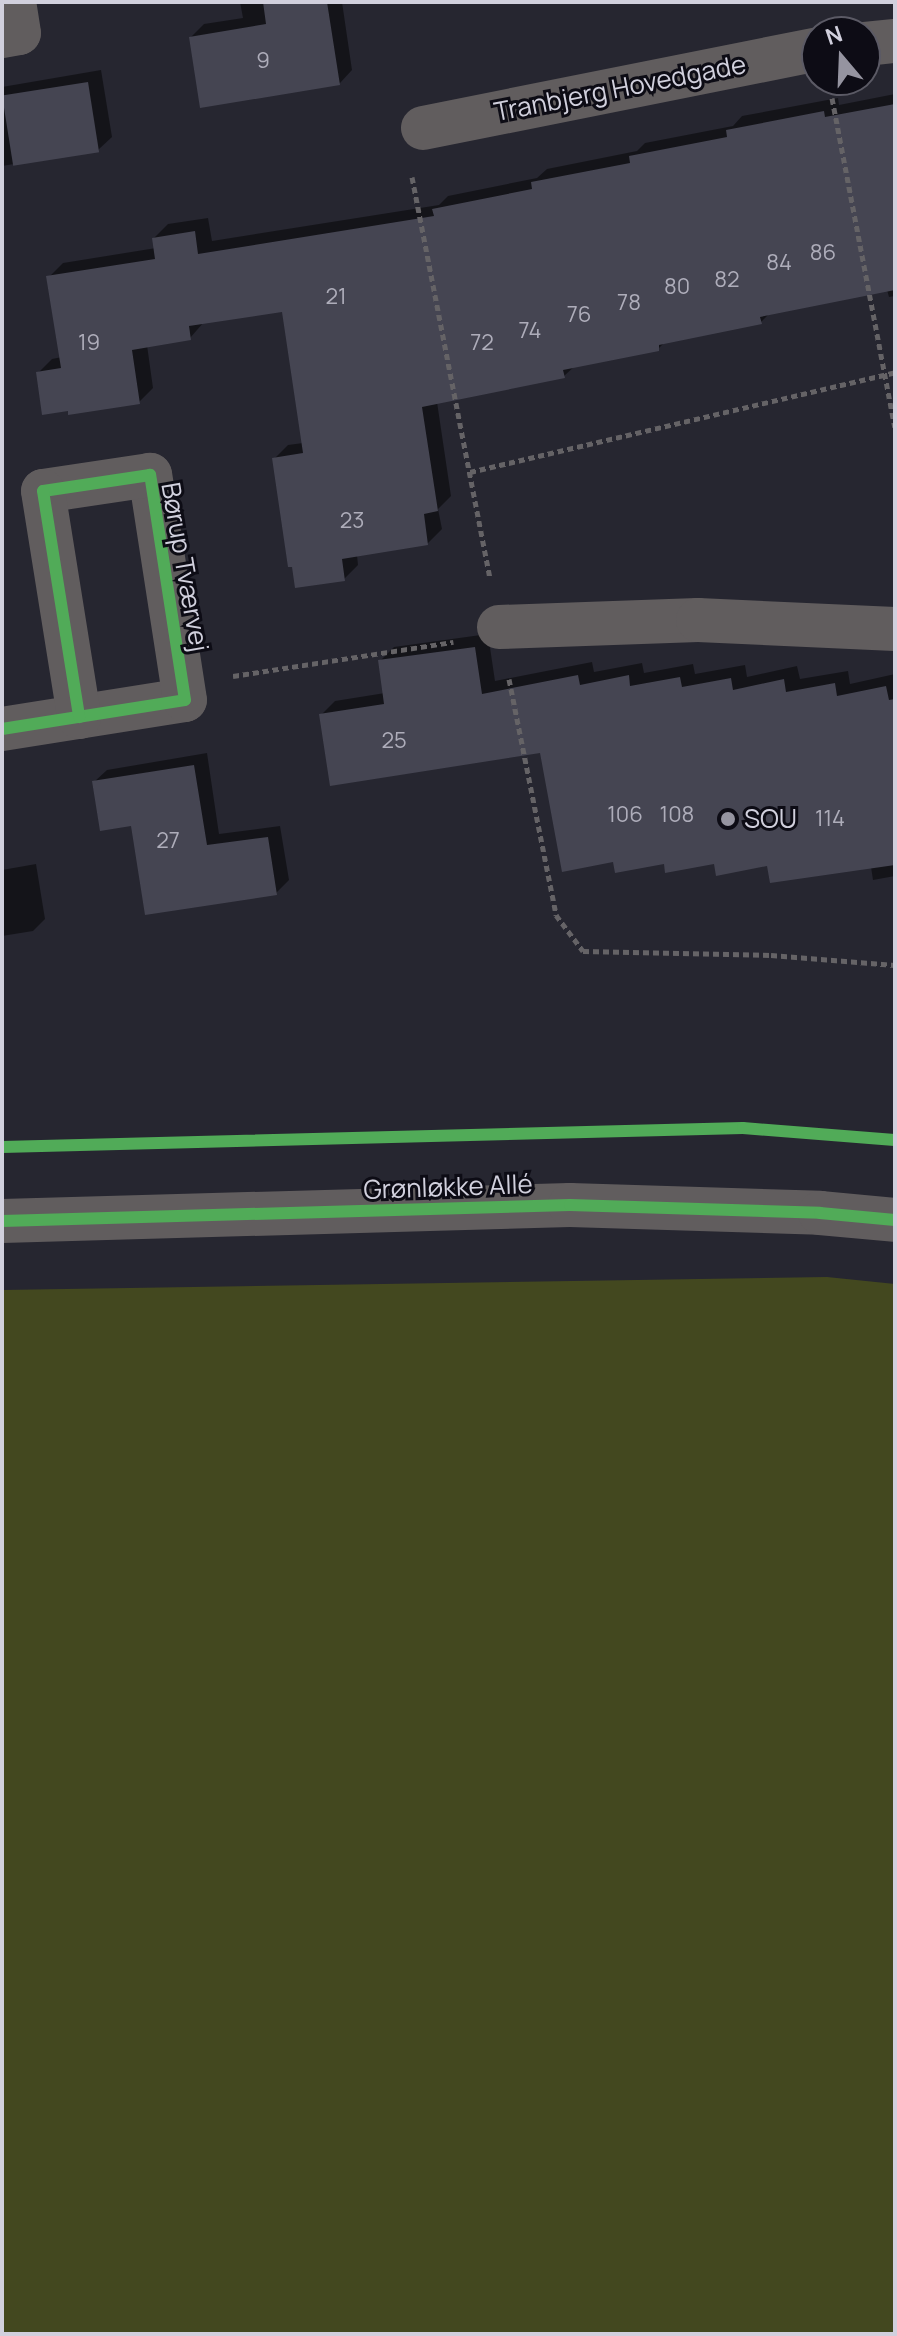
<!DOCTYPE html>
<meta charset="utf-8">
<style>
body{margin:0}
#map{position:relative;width:897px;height:2336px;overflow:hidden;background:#262630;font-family:Manrope,sans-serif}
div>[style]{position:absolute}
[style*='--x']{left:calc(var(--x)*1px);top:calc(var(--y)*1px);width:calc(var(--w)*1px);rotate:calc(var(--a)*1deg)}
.green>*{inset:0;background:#43481f}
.shadow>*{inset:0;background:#0007}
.building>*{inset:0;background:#454552;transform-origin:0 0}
.path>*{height:5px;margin-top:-2.5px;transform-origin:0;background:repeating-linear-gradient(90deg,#656366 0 6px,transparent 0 10px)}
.minor>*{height:44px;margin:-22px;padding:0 22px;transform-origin:22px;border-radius:22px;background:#615d5e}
.cycleway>*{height:12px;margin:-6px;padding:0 6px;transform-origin:6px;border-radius:6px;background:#51ab58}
.dots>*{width:22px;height:22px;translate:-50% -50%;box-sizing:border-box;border:4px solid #0d0c15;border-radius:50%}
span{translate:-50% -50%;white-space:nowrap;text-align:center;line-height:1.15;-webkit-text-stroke:6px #0d0c15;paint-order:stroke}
.number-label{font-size:22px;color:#aeadba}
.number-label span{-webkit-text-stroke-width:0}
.street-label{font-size:26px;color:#d1d0dd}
.poi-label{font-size:26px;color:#d1d0dd}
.left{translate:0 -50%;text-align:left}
.frame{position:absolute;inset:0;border:4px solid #d1d0dd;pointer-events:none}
.north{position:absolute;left:801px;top:16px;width:80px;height:80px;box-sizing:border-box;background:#0d0c15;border:2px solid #5b5a65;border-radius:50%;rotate:341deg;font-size:22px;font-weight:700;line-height:32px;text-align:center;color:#d1d0dd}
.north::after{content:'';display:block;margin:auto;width:28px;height:36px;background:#9594a0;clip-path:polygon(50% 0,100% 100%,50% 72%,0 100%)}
</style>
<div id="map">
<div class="green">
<div style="clip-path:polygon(827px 1277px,895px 1284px,895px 2334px,2px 2334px,2px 1290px)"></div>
</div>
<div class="shadow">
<div style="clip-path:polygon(240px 2px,342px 2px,352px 70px,340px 83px,191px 37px,204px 24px,243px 18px)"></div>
<div style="clip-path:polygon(101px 70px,112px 137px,98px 150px,2px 166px,2px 87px)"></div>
<div style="clip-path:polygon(895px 94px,895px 296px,889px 297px,887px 290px,770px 313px,761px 322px,666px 341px,658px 349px,575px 366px,564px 376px,437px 402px,451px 496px,438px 509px,442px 529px,428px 543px,357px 555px,358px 565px,344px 579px,274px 459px,288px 445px,303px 443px,283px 310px,204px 322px,190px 338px,147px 345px,153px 388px,139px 402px,38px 373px,52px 359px,62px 357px,49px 277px,63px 263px,156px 248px,154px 238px,168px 224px,208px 218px,212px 241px,439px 205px,448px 196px,537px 178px,547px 169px,637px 151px,645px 143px,733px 126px,742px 116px,838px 98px,839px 105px)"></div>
<div style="clip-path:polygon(488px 634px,495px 681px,592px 662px,594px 672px,642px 663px,644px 673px,693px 664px,695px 674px,745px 665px,747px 677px,797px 666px,800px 679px,848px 671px,850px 684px,895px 674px,895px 876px,873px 880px,871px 867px,666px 862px,541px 750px,321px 715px,335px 701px,385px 693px,380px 661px,394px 647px)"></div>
<div style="clip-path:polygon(207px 753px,219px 834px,280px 826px,289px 880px,276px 893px,133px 824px,94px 782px,107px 770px)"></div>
<div style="clip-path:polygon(36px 864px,45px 919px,33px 931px,2px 936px,2px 870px)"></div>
</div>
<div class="building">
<div style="clip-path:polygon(263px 2px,327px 2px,340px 85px,200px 108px,189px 37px,266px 24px)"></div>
<div style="left:88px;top:82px;width:71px;height:87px;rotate:81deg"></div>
<div style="clip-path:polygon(895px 104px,895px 290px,760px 317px,762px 324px,659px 345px,659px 351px,563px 370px,565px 378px,422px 407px,438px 511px,424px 514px,428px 545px,342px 559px,345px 581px,295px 588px,292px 567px,288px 567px,272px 458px,303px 453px,282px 312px,189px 326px,191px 340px,132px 350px,140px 404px,68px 415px,68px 411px,42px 415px,36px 372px,61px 368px,46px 276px,155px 259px,152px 238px,195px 231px,198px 254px,434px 216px,432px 209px,532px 189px,531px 182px,630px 163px,629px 156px,727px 137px,726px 130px,824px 111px,825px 117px)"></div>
<div style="clip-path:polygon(475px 647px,482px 694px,578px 675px,580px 685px,629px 675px,630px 686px,680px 677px,682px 687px,731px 678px,733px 690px,784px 679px,786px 692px,835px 683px,837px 696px,886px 686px,889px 700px,895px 699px,895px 865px,770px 883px,767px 866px,716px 876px,714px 864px,665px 873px,664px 864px,615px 873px,613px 862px,562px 872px,540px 753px,330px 786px,319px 714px,384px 704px,378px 660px)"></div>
<div style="clip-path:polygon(194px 765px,207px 845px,268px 837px,277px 895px,145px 915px,131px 826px,100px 831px,92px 781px)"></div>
</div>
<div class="path">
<div style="--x:832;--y:98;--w:335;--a:79.2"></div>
<div style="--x:412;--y:177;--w:409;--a:79"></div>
<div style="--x:470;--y:472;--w:437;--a:-13.2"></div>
<div style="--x:233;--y:676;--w:223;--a:-8.8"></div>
<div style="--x:509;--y:679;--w:241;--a:78.7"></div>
<div style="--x:556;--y:915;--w:45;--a:53.1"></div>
<div style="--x:583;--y:951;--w:188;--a:1.2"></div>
<div style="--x:771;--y:955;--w:124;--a:4.6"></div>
</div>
<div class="minor">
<div style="--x:2;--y:36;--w:17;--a:-10"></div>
<div style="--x:19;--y:33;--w:31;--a:-99"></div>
<div style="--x:865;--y:44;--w:30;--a:-6"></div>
<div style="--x:423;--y:128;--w:402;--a:-11.3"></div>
<div style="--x:499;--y:627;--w:199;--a:-2"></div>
<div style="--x:698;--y:620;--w:197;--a:2.6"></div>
<div style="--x:2;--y:729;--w:185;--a:-9"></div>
<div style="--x:185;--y:700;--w:228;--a:-98.8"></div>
<div style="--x:150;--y:475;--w:108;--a:171.5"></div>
<div style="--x:43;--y:491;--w:229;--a:80.9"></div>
<div style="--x:2;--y:1221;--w:568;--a:-1.61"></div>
<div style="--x:570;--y:1205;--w:250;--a:1.8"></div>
<div style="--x:820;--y:1213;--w:75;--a:5.3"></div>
</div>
<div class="cycleway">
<div style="--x:2;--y:729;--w:185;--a:-9"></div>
<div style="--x:185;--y:700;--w:228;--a:-98.8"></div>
<div style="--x:150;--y:475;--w:108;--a:171.5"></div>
<div style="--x:43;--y:491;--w:229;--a:80.9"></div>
<div style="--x:2;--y:1147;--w:741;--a:-1.47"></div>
<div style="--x:743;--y:1128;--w:152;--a:4.5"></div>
<div style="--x:2;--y:1221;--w:568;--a:-1.61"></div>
<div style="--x:570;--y:1205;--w:250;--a:1.8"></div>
<div style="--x:820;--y:1213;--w:75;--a:5.3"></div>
</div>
<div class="dots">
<div style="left:728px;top:819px;background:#9594a0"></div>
</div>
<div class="number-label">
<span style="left:263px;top:61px">9</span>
<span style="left:823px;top:253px">86</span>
<span style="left:779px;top:263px">84</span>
<span style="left:727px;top:280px">82</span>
<span style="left:677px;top:287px">80</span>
<span style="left:336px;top:297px">21</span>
<span style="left:629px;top:303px">78</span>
<span style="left:579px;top:315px">76</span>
<span style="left:530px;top:331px">74</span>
<span style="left:89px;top:343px">19</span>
<span style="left:482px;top:343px">72</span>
<span style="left:352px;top:521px">23</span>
<span style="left:394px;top:741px">25</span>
<span style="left:625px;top:815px">106</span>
<span style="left:677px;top:815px">108</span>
<span style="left:830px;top:819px">114</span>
<span style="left:168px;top:841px">27</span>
</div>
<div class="street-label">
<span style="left:620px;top:88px;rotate:-11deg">Tranbjerg Hovedgade</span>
<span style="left:185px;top:567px;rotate:80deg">Børup Tværvej</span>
<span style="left:448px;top:1187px;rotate:-2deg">Grønløkke Allé</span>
</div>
<div class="poi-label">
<span class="left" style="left:744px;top:819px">SOU</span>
</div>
<div class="frame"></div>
<div class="north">N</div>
</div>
